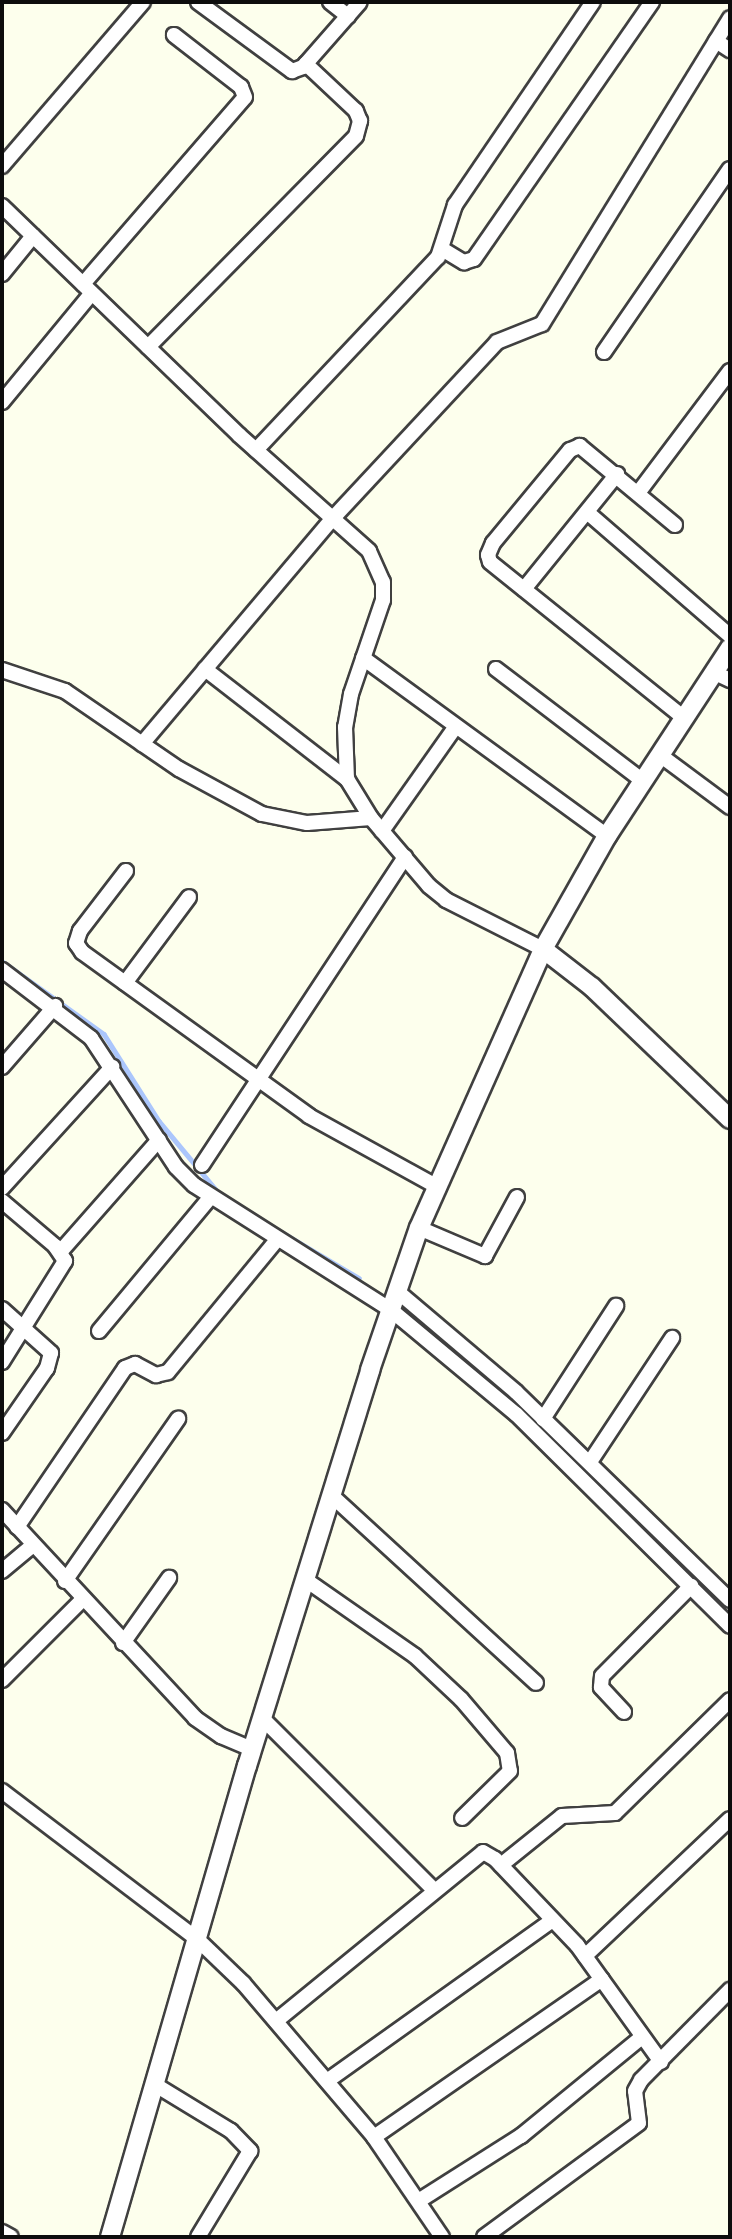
<!DOCTYPE html>
<style>
body{margin:0}
#map{position:relative;width:732px;height:2239px;overflow:hidden;background:#fdffed;font-family:"PT Serif",serif}
div>[style]{position:absolute}
[style*='--x']{left:calc(var(--x)*1px);top:calc(var(--y)*1px);width:calc(var(--w)*1px);rotate:calc(var(--a)*1deg)}
.stream>*{height:4.5px;margin:-2.25px;padding:0 2.25px;transform-origin:2.25px;border-radius:2.25px;background:#abc6fc}
.roads{filter:drop-shadow(2px 0 #404040) drop-shadow(-2px 0 #404040) drop-shadow(0 2px #404040) drop-shadow(0 -2px #404040)}
.minor>*{height:14px;margin:-7px;padding:0 7px;transform-origin:7px;border-radius:7px;background:#fff}
.tertiary>*{height:18px;margin:-9px;padding:0 9px;transform-origin:9px;border-radius:9px;background:#fff}
span{translate:-50% -50%;white-space:nowrap;text-align:center;line-height:1.15;-webkit-text-stroke:7px #fff;paint-order:stroke}
.frame{position:absolute;inset:0;border:4px solid #0d0d0d;pointer-events:none}
</style>
<div id="map">
<div class="stream">
<div style="--x:2;--y:961;--w:125;--a:35.6"></div>
<div style="--x:104;--y:1034;--w:103;--a:57.7"></div>
<div style="--x:159;--y:1121;--w:92;--a:50.3"></div>
<div style="--x:278;--y:1230;--w:94;--a:30.7"></div>
<div style="--x:417;--y:1317;--w:96;--a:42.5"></div>
<div style="--x:572;--y:1460;--w:222;--a:44.6"></div>
</div>
<div class="roads">
<div class="minor">
<div style="--x:198;--y:2;--w:117;--a:36.3"></div>
<div style="--x:292;--y:71;--w:12;--a:-20"></div>
<div style="--x:303;--y:67;--w:86;--a:-48.8"></div>
<div style="--x:330;--y:2;--w:23;--a:38"></div>
<div style="--x:716;--y:41;--w:17;--a:33"></div>
<div style="--x:2;--y:166;--w:216;--a:-49.3"></div>
<div style="--x:2;--y:206;--w:330;--a:44"></div>
<div style="--x:239;--y:435;--w:174;--a:41.7"></div>
<div style="--x:369;--y:551;--w:34;--a:66"></div>
<div style="--x:383;--y:582;--w:18;--a:90"></div>
<div style="--x:383;--y:600;--w:99;--a:108.8"></div>
<div style="--x:351;--y:694;--w:34;--a:100"></div>
<div style="--x:345;--y:727;--w:52;--a:87.8"></div>
<div style="--x:347;--y:779;--w:46;--a:58.4"></div>
<div style="--x:371;--y:818;--w:89;--a:49.5"></div>
<div style="--x:429;--y:886;--w:22;--a:39"></div>
<div style="--x:446;--y:900;--w:109;--a:26.8"></div>
<div style="--x:442;--y:249;--w:26;--a:31"></div>
<div style="--x:464;--y:262;--w:10;--a:-17"></div>
<div style="--x:474;--y:259;--w:313;--a:-55.3"></div>
<div style="--x:2;--y:274;--w:49;--a:-50.8"></div>
<div style="--x:83;--y:284;--w:247;--a:-49.1"></div>
<div style="--x:245;--y:97;--w:11;--a:-112"></div>
<div style="--x:241;--y:87;--w:85;--a:-142.2"></div>
<div style="--x:148;--y:347;--w:296;--a:-45.4"></div>
<div style="--x:356;--y:136;--w:16;--a:-75"></div>
<div style="--x:360;--y:121;--w:11;--a:-112"></div>
<div style="--x:356;--y:111;--w:69;--a:-136.8"></div>
<div style="--x:604;--y:352;--w:222;--a:-55.5"></div>
<div style="--x:2;--y:402;--w:141;--a:-50.5"></div>
<div style="--x:256;--y:450;--w:265;--a:-46.7"></div>
<div style="--x:438;--y:257;--w:55;--a:-71.9"></div>
<div style="--x:455;--y:205;--w:245;--a:-55.8"></div>
<div style="--x:638;--y:493;--w:153;--a:-53"></div>
<div style="--x:587;--y:512;--w:189;--a:40.9"></div>
<div style="--x:675;--y:525;--w:124;--a:-140.3"></div>
<div style="--x:580;--y:446;--w:11;--a:158"></div>
<div style="--x:570;--y:450;--w:121;--a:129.6"></div>
<div style="--x:493;--y:543;--w:13;--a:113"></div>
<div style="--x:488;--y:555;--w:7;--a:74"></div>
<div style="--x:490;--y:562;--w:249;--a:38.8"></div>
<div style="--x:524;--y:589;--w:148;--a:-51"></div>
<div style="--x:363;--y:658;--w:302;--a:36.1"></div>
<div style="--x:205;--y:669;--w:180;--a:37.8"></div>
<div style="--x:496;--y:669;--w:185;--a:37.3"></div>
<div style="--x:2;--y:670;--w:66;--a:18.4"></div>
<div style="--x:65;--y:691;--w:138;--a:34.4"></div>
<div style="--x:179;--y:769;--w:94;--a:28.5"></div>
<div style="--x:262;--y:814;--w:46;--a:11.3"></div>
<div style="--x:307;--y:823;--w:64;--a:-4.5"></div>
<div style="--x:715;--y:673;--w:17;--a:25"></div>
<div style="--x:142;--y:744;--w:297;--a:-49.8"></div>
<div style="--x:334;--y:517;--w:239;--a:-47"></div>
<div style="--x:497;--y:342;--w:48;--a:-21.8"></div>
<div style="--x:542;--y:324;--w:359;--a:-58.4"></div>
<div style="--x:660;--y:755;--w:87;--a:36.6"></div>
<div style="--x:382;--y:831;--w:128;--a:-54.8"></div>
<div style="--x:126;--y:871;--w:76;--a:127.5"></div>
<div style="--x:80;--y:931;--w:13;--a:108"></div>
<div style="--x:76;--y:943;--w:11;--a:56"></div>
<div style="--x:82;--y:952;--w:280;--a:35.8"></div>
<div style="--x:309;--y:1116;--w:145;--a:28.9"></div>
<div style="--x:2;--y:970;--w:112;--a:37.4"></div>
<div style="--x:91;--y:1038;--w:154;--a:56.6"></div>
<div style="--x:176;--y:1167;--w:25;--a:45"></div>
<div style="--x:194;--y:1185;--w:233;--a:32.4"></div>
<div style="--x:391;--y:1310;--w:163;--a:39.8"></div>
<div style="--x:516;--y:1414;--w:301;--a:44.7"></div>
<div style="--x:125;--y:983;--w:107;--a:-53.3"></div>
<div style="--x:2;--y:1067;--w:81;--a:-49"></div>
<div style="--x:202;--y:1165;--w:369;--a:-56.6"></div>
<div style="--x:2;--y:1188;--w:164;--a:-47.7"></div>
<div style="--x:2;--y:1201;--w:70;--a:40.3"></div>
<div style="--x:55;--y:1246;--w:18;--a:56"></div>
<div style="--x:65;--y:1261;--w:119;--a:122"></div>
<div style="--x:419;--y:1228;--w:72;--a:23"></div>
<div style="--x:485;--y:1256;--w:67;--a:-61.5"></div>
<div style="--x:61;--y:1251;--w:148;--a:-48.6"></div>
<div style="--x:397;--y:1291;--w:156;--a:40.3"></div>
<div style="--x:516;--y:1392;--w:298;--a:44.2"></div>
<div style="--x:2;--y:1309;--w:66;--a:41.9"></div>
<div style="--x:51;--y:1353;--w:16;--a:105"></div>
<div style="--x:47;--y:1368;--w:79;--a:124.7"></div>
<div style="--x:99;--y:1331;--w:173;--a:-50.2"></div>
<div style="--x:543;--y:1419;--w:135;--a:-57.1"></div>
<div style="--x:590;--y:1462;--w:149;--a:-56.5"></div>
<div style="--x:331;--y:1495;--w:278;--a:42.5"></div>
<div style="--x:2;--y:1510;--w:284;--a:47.1"></div>
<div style="--x:195;--y:1718;--w:32;--a:35"></div>
<div style="--x:221;--y:1736;--w:34;--a:23"></div>
<div style="--x:17;--y:1527;--w:192;--a:-55.8"></div>
<div style="--x:125;--y:1368;--w:11;--a:-22"></div>
<div style="--x:135;--y:1364;--w:24;--a:28"></div>
<div style="--x:156;--y:1375;--w:12;--a:-14"></div>
<div style="--x:168;--y:1372;--w:171;--a:-50.5"></div>
<div style="--x:2;--y:1571;--w:40;--a:-40"></div>
<div style="--x:306;--y:1580;--w:133;--a:34.9"></div>
<div style="--x:415;--y:1656;--w:63;--a:43.1"></div>
<div style="--x:461;--y:1699;--w:71;--a:49.6"></div>
<div style="--x:507;--y:1753;--w:18;--a:81"></div>
<div style="--x:510;--y:1771;--w:67;--a:135.6"></div>
<div style="--x:65;--y:1581;--w:198;--a:-55.1"></div>
<div style="--x:123;--y:1643;--w:80;--a:-54.7"></div>
<div style="--x:2;--y:1680;--w:113;--a:-45"></div>
<div style="--x:624;--y:1712;--w:34;--a:-133"></div>
<div style="--x:601;--y:1687;--w:11;--a:-85"></div>
<div style="--x:602;--y:1676;--w:127;--a:-45.3"></div>
<div style="--x:262;--y:1718;--w:242;--a:45"></div>
<div style="--x:2;--y:1791;--w:243;--a:37.2"></div>
<div style="--x:196;--y:1938;--w:65;--a:43.8"></div>
<div style="--x:243;--y:1983;--w:202;--a:49.6"></div>
<div style="--x:374;--y:2137;--w:121;--a:55.8"></div>
<div style="--x:501;--y:1865;--w:78;--a:-38.8"></div>
<div style="--x:562;--y:1816;--w:53;--a:-3.2"></div>
<div style="--x:615;--y:1813;--w:161;--a:-44.5"></div>
<div style="--x:585;--y:1956;--w:199;--a:-43.4"></div>
<div style="--x:276;--y:2021;--w:267;--a:-39.2"></div>
<div style="--x:483;--y:1852;--w:14;--a:30"></div>
<div style="--x:495;--y:1859;--w:119;--a:46.4"></div>
<div style="--x:577;--y:1945;--w:144;--a:54.3"></div>
<div style="--x:327;--y:2081;--w:277;--a:-35.5"></div>
<div style="--x:154;--y:2084;--w:90;--a:31.4"></div>
<div style="--x:231;--y:2131;--w:28;--a:46"></div>
<div style="--x:250;--y:2151;--w:100;--a:121.2"></div>
<div style="--x:374;--y:2137;--w:277;--a:-34.7"></div>
<div style="--x:420;--y:2200;--w:120;--a:-32.4"></div>
<div style="--x:521;--y:2136;--w:156;--a:-39.3"></div>
<div style="--x:2;--y:2232;--w:10;--a:29"></div>
<div style="--x:484;--y:2237;--w:192;--a:-36.3"></div>
<div style="--x:639;--y:2123;--w:32;--a:-97"></div>
<div style="--x:635;--y:2091;--w:13;--a:-61"></div>
<div style="--x:641;--y:2080;--w:127;--a:-45.3"></div>
</div>
<div class="tertiary">
<div style="--x:543;--y:949;--w:62;--a:37.8"></div>
<div style="--x:592;--y:987;--w:191;--a:43.7"></div>
<div style="--x:110;--y:2237;--w:491;--a:-73.8"></div>
<div style="--x:247;--y:1766;--w:415;--a:-72.7"></div>
<div style="--x:370;--y:1370;--w:150;--a:-71"></div>
<div style="--x:419;--y:1228;--w:305;--a:-66"></div>
<div style="--x:543;--y:949;--w:130;--a:-60.5"></div>
<div style="--x:607;--y:836;--w:225;--a:-56.8"></div>
</div>
</div>
<div class="frame"></div>
</div>
